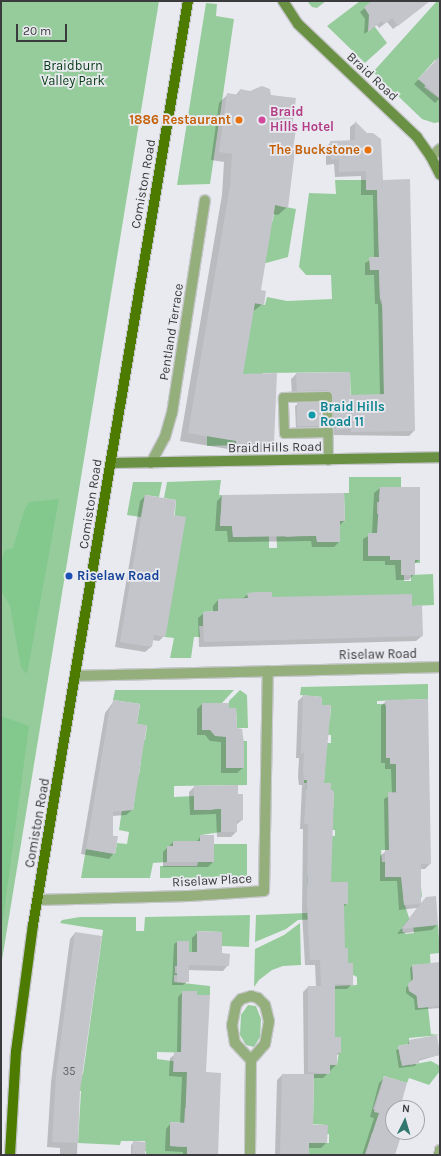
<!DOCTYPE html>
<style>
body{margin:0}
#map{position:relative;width:441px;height:1156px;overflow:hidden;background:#e9eaef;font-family:Karla,sans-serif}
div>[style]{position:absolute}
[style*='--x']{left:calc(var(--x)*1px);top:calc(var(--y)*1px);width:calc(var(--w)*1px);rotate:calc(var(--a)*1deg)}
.green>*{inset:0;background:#96cc9c}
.forest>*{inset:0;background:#83c88c}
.shadow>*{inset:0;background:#0003}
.building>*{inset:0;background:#c4c5ca;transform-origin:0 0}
.roads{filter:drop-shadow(1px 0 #c6c7cb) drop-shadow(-1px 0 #c6c7cb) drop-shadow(0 1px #c6c7cb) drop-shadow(0 -1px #c6c7cb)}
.lane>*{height:9px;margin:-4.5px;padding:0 4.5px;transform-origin:4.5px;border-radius:4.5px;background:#94af7c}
.street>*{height:10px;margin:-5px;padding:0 5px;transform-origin:5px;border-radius:5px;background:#94af7c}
.secondary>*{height:10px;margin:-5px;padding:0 5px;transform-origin:5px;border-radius:5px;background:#6a9143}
.primary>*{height:10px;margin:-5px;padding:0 5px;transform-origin:5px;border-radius:5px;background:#4c7b00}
.dots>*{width:11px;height:11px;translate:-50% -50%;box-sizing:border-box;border:2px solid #e9eaef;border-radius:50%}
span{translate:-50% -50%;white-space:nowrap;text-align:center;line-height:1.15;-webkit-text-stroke:3.5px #e9eaef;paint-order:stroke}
.number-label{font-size:11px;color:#5d5e60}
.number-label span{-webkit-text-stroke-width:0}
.park-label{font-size:13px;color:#063b14}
.street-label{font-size:13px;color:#3b3b3d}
.hotel-label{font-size:13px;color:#b23c85;font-weight:700}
.left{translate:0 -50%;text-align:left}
.food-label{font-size:13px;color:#c56008;font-weight:700}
.right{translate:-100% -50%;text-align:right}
.culture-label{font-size:13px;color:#0d838f;font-weight:700}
.transit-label{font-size:13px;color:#164399;font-weight:700}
.frame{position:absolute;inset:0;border:2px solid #3b3b3d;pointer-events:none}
.north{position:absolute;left:385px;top:1100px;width:40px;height:40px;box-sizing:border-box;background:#e9eaef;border:1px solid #a3a4a8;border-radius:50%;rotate:5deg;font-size:11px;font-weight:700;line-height:16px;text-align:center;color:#3b3b3d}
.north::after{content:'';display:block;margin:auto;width:14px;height:18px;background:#31776e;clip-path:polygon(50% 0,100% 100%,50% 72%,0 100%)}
.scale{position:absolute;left:16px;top:24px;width:51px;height:18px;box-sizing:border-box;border:2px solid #3b3b3d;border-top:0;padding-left:5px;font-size:12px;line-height:14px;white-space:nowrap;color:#3b3b3d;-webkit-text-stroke:3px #e9eaef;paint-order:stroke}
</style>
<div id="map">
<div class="green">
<div style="clip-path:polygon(1px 1px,159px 1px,1px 966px)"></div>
<div style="clip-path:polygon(307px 1px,326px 1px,317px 8px,312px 7px)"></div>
<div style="clip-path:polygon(360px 1px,372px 1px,371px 25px,375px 27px,387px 43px,365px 63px,327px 26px)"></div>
<div style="clip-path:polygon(437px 1px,440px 1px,440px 64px,435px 60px,418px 79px,426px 85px,424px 87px,440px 99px,440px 122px,434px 123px,422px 119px,373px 72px)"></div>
<div style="clip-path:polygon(206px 3px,217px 4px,216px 16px,234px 19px,210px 184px,177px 185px)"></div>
<div style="clip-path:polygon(335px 180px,366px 180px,366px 190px,377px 190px,379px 257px,370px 257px,370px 270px,379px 270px,380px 299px,383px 308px,384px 401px,351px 407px,350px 372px,263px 373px,236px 445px,207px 446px,207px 436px,244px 301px,265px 305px,267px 297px,287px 301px,332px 299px,331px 275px,306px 275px,299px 267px,309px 193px,336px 194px)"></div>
<div style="clip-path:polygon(266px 191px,281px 206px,296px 209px,288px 257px,266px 263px,251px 260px,273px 220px,275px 205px,260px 203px)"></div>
<div style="clip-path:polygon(349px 477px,401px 477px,401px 487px,380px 487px,379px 498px,388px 502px,377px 502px,377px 514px,388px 515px,388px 533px,368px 533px,368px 556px,390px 556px,390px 560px,420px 560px,420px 563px,401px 563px,401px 575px,404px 575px,404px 581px,411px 581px,411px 575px,433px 574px,434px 605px,272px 613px,272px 592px,248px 593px,248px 613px,232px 599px,218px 599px,218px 611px,203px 612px,203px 626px,199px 626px,200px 637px,194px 637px,191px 658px,170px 658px,174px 638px,165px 637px,176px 500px,164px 498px,167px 482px,221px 480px,219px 495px,222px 495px,220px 526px,232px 526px,233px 537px,248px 537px,248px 525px,269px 525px,269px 548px,277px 548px,276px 525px,286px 537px,300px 536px,316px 525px,317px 542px,340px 542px,340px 521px,345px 521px,344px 493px,349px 493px)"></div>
<div style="clip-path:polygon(133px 482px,162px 482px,159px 497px,145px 495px,141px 517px,127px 515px)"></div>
<div style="clip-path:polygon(428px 684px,428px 699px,377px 701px,377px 704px,385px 704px,386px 707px,386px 758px,390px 758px,390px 764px,396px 764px,397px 792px,389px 793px,389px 850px,381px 850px,382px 862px,400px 862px,405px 877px,421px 887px,422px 897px,403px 899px,411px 924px,405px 924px,402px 931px,406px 934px,414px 933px,413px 925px,438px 925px,440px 953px,430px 954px,431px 972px,426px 964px,412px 965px,415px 981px,408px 984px,409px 991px,416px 992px,418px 1008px,428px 1007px,431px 1034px,440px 1035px,409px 1038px,409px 1044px,398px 1046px,401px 1062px,409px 1060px,410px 1065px,431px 1061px,440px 1066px,440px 1071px,429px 1085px,409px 1078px,407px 1083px,384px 1076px,373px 1109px,380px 1113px,377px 1134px,372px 1133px,365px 1155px,309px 1155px,309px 1143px,329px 1143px,329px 1134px,315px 1134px,327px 1125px,308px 1124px,308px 1121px,313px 1121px,314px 1074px,329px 1074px,317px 1065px,337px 1065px,341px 1037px,335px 1037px,335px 986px,357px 985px,357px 977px,330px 963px,330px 960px,348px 959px,348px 948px,338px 948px,341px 918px,298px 920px,286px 929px,255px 942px,256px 915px,307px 913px,307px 907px,348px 904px,307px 885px,307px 877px,331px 836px,335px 836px,335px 830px,332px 830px,334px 791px,306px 789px,307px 783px,304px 783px,304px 780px,324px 781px,326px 743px,331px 743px,331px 735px,319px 734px,321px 718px,330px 719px,331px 706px,322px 705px,322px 697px,300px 695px,301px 687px)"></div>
<div style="clip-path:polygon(115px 690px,234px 690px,222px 703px,202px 703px,202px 730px,208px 730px,209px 726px,216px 736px,226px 733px,226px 768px,244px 768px,242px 741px,247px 741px,247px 785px,174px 786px,174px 797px,194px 796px,194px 810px,212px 810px,225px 804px,221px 832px,201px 835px,201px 844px,247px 844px,247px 877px,160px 878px,160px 866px,197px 866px,198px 862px,214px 862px,213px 850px,198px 850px,197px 841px,173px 841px,173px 846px,167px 846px,167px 862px,153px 863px,150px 878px,81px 878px,86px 849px,115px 854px,117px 843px,127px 844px,129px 832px,119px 830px,122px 809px,133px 810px,135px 796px,128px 774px,139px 775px,141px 761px,131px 759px,134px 738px,145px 740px,147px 726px,137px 724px,140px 704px,113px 700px)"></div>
<div style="clip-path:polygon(240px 690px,247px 695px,248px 728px,237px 728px,236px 709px,229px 708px,229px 701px)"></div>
<div style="clip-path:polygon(250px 915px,249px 947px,222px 946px,222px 932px,197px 931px,197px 952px,189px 952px,189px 966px,175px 966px,175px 973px,187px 976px,174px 975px,174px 982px,210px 986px,210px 995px,197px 995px,197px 991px,190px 991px,196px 1053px,157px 1052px,157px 1059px,188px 1063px,173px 1071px,193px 1072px,197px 1108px,185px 1108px,184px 1123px,171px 1122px,170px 1146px,187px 1147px,187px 1155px,146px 1155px,146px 1151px,133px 1151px,145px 1150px,145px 1141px,121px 1141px,120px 1145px,78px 1143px,81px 1091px,62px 1090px,62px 1083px,56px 1083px,56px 1081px,74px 1082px,83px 1074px,103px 930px,60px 923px,62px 920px,80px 917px,136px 917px,136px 931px,144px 931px,145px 917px)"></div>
<div style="clip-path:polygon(300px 923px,301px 965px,283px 966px,272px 970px,259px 980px,254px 987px,255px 949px,284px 935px)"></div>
<div style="clip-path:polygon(248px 1005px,256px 1006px,261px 1019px,260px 1037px,254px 1047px,246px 1045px,240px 1035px,241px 1015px)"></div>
</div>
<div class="forest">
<div style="clip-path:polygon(59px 499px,27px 674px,21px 667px,10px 606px,1px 590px,1px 562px,5px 550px,13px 548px,24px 511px,29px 502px)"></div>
<div style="clip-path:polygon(1px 716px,29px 726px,1px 934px)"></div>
</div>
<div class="shadow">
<div style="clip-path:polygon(374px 1px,425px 1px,422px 7px,393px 29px,387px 22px,379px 28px,377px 25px,364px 34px,365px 19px,360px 12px)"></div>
<div style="clip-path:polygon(436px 62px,440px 64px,440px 98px,435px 103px,414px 84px)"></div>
<div style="clip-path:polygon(240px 90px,270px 95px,291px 129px,287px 207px,278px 215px,273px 214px,260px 291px,263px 304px,252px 312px,242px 375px,273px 443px,264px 452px,228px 453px,228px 449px,180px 441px,222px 195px,224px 162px,211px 160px,219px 103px,227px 95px,235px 96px)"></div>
<div style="clip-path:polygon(355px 123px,366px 134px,382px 181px,414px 431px,409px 436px,332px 435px,327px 398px,292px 395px,291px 379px,296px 374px,349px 396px,380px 395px,378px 304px,375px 304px,374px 275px,365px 275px,365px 263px,374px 258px,373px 195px,361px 195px,361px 176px,335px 177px,334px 164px,326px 165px,326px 147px,331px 142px,350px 141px,350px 127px)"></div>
<div style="clip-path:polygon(298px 404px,320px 426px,318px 428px,296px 429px,295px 406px)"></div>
<div style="clip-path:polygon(380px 488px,418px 488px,419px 560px,414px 564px,414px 574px,409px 580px,396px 580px,395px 565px,385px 565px,385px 561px,363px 561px,363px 539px,372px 534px,374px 493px)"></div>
<div style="clip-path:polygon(145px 496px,173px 516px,164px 636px,159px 641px,152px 640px,151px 647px,145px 652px,115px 647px,140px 501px)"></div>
<div style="clip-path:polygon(222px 496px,344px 521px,339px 526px,339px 542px,334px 547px,312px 547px,311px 541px,228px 542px,227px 531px,215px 531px,217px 501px)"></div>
<div style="clip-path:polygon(248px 594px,271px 598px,411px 607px,422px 636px,416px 641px,199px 647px,198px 618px,204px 613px,213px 612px,213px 606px,218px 600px,242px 599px)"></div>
<div style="clip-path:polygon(303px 696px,323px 784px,330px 883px,347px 904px,343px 907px,344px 949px,352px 984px,347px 989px,334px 989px,334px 1038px,340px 1053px,336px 1056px,336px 1065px,323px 1078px,313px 1078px,312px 1126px,326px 1143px,321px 1148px,308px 1148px,308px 1155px,275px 1155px,277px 1080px,282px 1075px,304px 1075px,303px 992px,308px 987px,316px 987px,315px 965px,305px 965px,302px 912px,303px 829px,300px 829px,302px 785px,299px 785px,298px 777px,299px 758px,296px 758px,298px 701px)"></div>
<div style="clip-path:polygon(114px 701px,136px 724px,132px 810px,126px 815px,112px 816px,114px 853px,109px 859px,81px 854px,105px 713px)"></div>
<div style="clip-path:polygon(386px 701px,430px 864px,425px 869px,420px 869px,420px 904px,426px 898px,437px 925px,432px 930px,397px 934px,417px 908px,399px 910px,397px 881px,380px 881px,380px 856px,385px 852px,384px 799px,392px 794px,391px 769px,385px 769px,385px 763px,381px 763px,381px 706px)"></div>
<div style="clip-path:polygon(202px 704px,228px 704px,243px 768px,237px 773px,221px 773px,221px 742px,210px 741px,205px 735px,197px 735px,197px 709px)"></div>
<div style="clip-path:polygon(194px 787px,237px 795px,242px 820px,236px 825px,236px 832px,231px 837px,217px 837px,216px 814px,190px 815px,189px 792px)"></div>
<div style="clip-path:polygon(201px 836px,213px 836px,213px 862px,208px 867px,163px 867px,163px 852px,173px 842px,196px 842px)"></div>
<div style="clip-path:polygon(198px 932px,228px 965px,223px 971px,186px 970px,186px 983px,183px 985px,172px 985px,174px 944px,177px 942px,187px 956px,192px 953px,192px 938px)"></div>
<div style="clip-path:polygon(75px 933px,79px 1091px,77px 1155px,60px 1155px,60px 1148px,47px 1147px,51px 1082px,70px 939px)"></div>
<div style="clip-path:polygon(440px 963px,440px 1008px,415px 1010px,414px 999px,406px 993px,406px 988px,411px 982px,410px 968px,412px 966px)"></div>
<div style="clip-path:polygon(183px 992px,205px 1073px,218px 1155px,183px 1155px,183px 1152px,165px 1151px,166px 1129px,171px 1123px,180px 1124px,182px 1077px,169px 1076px,170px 1058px,177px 1053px,178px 997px)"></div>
<div style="clip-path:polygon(409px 1041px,439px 1055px,418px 1061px,415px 1066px,399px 1068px,396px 1050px,407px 1046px)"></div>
<div style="clip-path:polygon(385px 1077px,399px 1108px,393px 1108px,394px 1155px,362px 1155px,374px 1118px,370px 1117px,379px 1083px)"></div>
<div style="clip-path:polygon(134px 1142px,145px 1155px,131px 1155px,131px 1145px)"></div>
</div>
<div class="building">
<div style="clip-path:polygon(372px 1px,430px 1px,398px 26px,392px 18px,384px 24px,382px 21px,368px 32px,369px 15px,364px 7px)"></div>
<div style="clip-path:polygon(440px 56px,440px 98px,418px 79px)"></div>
<div style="clip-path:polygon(262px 86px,270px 89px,271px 95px,296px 98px,292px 128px,296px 128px,293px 150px,295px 151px,288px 208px,275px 205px,261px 290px,266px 291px,264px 305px,255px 303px,243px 374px,277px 373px,274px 444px,236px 445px,236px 441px,188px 433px,230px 186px,232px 154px,219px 152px,227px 93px,239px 95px,240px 89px,250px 91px)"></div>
<div style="clip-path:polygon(355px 121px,367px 133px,373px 133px,381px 139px,383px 180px,410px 179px,415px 431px,351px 432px,351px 429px,336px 430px,336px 426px,333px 426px,332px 393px,327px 390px,297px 391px,296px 373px,350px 372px,350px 395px,384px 394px,382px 299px,380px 299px,379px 270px,370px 270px,369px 257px,379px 257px,377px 190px,366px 190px,366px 171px,339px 172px,339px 159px,331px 160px,330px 141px,355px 140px)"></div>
<div style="left:321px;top:402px;width:24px;height:24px;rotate:90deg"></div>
<div style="clip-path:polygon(380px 487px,420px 487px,420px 560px,415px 560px,415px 575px,401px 575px,401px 560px,390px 560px,390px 556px,368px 556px,368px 533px,377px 533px)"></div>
<div style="clip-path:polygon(344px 493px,345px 521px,340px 521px,340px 542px,317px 542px,316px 536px,233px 537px,232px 526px,220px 526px,222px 495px)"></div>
<div style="clip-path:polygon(145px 495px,176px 500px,174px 515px,186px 517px,166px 634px,165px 637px,154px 635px,152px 647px,120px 642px)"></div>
<div style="clip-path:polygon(259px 592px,272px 592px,272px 597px,412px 594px,412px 606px,422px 605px,423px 636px,204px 642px,203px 612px,218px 611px,218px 599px,248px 598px,247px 593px)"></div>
<div style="clip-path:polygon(303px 695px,322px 697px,322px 705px,331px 705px,324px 783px,331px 783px,331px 790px,334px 791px,331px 882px,348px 882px,348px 904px,344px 904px,345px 948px,348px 948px,348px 963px,353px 963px,353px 985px,335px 984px,335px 1037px,341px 1037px,341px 1053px,337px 1053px,337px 1065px,330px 1065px,330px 1074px,308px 1072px,308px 986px,321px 986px,320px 960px,310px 960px,307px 907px,308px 824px,304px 824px,307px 780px,304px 780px,303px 771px,304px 753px,301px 753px)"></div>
<div style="clip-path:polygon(428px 699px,431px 864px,421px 864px,421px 904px,404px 905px,401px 877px,385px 877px,385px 850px,389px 850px,388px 792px,396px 793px,396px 764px,390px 764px,390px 758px,386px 758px,386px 700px)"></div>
<div style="clip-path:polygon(113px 700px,140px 704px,137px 724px,147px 725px,133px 810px,113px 812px,113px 836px,118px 836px,115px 854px,86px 849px,110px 707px,112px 707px)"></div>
<div style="clip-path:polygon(202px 703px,229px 703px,229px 708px,236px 708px,237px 728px,242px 729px,244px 743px,244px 768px,226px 768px,226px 737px,215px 736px,210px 730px,202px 730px)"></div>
<div style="clip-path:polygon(238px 785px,238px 794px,243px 794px,243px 820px,237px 821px,237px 832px,221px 832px,221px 809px,194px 810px,194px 786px)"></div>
<div style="clip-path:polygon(200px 835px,214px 835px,214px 862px,167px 862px,167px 846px,173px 846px,173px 841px,200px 841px)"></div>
<div style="clip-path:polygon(436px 896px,438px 925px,401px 929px,426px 897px)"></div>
<div style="clip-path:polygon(197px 931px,222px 932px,222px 953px,230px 954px,229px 966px,189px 965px,189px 952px,197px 952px)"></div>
<div style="clip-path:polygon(75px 932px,102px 936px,80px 1091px,78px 1143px,52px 1142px,56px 1076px)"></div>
<div style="left:177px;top:941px;width:12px;height:41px"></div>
<div style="clip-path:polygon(440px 962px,440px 1006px,418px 1008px,417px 996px,409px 991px,408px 984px,413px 979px,412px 965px)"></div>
<div style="clip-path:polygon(182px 991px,197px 991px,197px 995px,210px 995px,206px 1072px,221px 1073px,218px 1155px,187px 1155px,187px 1147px,170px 1146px,170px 1122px,185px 1123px,187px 1072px,173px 1072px,174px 1052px,181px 1052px)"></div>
<div style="clip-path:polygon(437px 1035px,440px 1055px,419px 1059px,419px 1063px,402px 1066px,398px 1046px,409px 1044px,409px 1040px)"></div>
<div style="clip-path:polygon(282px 1074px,314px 1074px,313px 1125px,328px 1125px,327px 1143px,309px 1143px,309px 1155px,280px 1154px)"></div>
<div style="clip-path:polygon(384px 1076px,407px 1083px,400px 1108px,393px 1108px,393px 1132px,401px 1136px,395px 1155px,365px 1155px,379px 1113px,374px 1112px)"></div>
<div style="left:133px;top:1141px;width:13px;height:14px;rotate:4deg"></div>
</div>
<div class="roads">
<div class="lane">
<div style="--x:328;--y:432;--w:44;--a:178.7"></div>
<div style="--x:284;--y:433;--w:36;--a:-92"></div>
<div style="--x:283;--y:397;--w:44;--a:-1.3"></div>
<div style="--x:327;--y:396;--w:64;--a:89.1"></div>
</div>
<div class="street">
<div style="--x:431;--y:157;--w:12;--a:-42"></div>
<div style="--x:151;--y:463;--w:30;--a:-62"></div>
<div style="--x:165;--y:437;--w:25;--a:-74"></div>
<div style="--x:172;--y:413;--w:215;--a:-81.2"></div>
<div style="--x:76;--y:676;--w:364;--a:-1.4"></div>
<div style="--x:38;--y:900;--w:151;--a:-1.5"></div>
<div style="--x:189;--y:896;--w:75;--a:-3.8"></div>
<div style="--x:264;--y:891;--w:220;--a:-89"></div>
<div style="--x:250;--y:1155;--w:95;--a:-89.4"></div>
<div style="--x:251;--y:1060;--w:21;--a:-49"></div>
<div style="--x:265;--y:1044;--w:23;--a:-80"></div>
<div style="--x:269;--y:1021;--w:16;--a:-104"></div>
<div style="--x:265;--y:1005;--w:10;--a:-135"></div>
<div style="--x:258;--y:998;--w:7;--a:-164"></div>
<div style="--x:251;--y:996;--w:10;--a:163"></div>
<div style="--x:241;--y:999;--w:8;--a:130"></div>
<div style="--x:236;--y:1005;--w:20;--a:101"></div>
<div style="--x:232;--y:1025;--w:18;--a:81"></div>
<div style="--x:235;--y:1043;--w:23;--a:47"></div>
<div style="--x:439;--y:1155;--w:5;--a:-79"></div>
</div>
<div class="secondary">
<div style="--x:283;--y:1;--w:27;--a:57"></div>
<div style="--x:298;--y:24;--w:164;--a:43.5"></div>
<div style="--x:417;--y:137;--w:24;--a:55"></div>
<div style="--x:431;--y:157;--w:20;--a:63"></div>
<div style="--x:111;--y:463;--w:329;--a:-1"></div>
</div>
<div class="primary">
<div style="--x:10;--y:1155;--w:103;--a:-86.7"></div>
<div style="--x:16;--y:1052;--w:128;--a:-82.4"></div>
<div style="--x:33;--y:925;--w:937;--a:-80.48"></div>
</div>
</div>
<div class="dots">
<div style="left:239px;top:120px;background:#e8710a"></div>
<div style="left:262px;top:120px;background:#d1479c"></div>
<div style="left:368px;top:150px;background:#e8710a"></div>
<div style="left:312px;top:415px;background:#0f9aa8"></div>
<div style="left:69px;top:576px;background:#1a4fb4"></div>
</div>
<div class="number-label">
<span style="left:69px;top:1072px">35</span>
</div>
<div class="park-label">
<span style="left:73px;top:74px">Braidburn<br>Valley Park</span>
</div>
<div class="street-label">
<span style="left:372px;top:77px;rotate:43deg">Braid Road</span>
<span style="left:144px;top:184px;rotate:-80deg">Comiston Road</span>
<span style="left:172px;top:332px;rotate:-81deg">Pentland Terrace</span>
<span style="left:275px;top:448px;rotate:-1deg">Braid Hills Road</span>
<span style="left:91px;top:504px;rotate:-81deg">Comiston Road</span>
<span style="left:378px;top:655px;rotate:-1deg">Riselaw Road</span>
<span style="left:38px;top:823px;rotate:-80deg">Comiston Road</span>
<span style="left:212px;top:881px;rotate:-3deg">Riselaw Place</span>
</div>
<div class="hotel-label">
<span class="left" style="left:270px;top:120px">Braid<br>Hills Hotel</span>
</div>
<div class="food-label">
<span class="right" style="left:231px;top:120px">1886 Restaurant</span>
<span class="right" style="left:360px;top:150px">The Buckstone</span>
</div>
<div class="culture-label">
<span class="left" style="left:320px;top:415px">Braid Hills<br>Road 11</span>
</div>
<div class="transit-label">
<span class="left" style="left:77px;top:576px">Riselaw Road</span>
</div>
<div class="frame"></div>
<div class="north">N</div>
<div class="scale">20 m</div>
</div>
